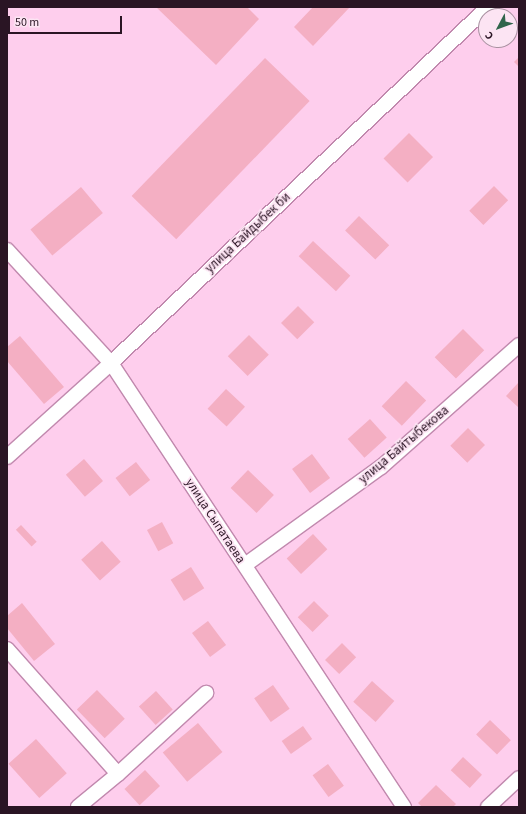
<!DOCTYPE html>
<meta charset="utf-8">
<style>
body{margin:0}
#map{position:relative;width:526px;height:814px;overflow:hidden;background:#feceed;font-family:"Source Sans 3",sans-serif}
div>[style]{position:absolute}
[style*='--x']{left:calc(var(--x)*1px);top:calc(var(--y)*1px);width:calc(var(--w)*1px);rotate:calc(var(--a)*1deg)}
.building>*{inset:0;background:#f4afc3;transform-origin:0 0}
.roads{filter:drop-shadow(1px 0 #c189ae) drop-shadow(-1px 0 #c189ae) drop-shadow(0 1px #c189ae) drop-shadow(0 -1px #c189ae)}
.street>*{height:14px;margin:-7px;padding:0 7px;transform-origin:7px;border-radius:7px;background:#fff}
span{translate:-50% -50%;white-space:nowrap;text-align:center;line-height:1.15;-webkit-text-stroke:3.5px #fce4f3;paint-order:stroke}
.street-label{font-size:13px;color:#2a1524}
.frame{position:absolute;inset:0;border:8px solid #2a1524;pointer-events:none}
.north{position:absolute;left:478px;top:8px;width:40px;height:40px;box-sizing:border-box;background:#fce4f3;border:1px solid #a891a0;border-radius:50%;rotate:229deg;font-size:11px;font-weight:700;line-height:16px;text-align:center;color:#2a1524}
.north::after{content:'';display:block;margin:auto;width:14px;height:18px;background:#30654b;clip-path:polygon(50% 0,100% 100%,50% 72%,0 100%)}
.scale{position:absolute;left:8px;top:16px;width:114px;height:18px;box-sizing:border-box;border:2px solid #2a1524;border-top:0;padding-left:5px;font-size:12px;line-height:14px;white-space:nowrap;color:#2a1524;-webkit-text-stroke:3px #fce4f3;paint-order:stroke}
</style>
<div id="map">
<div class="building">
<div style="clip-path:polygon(156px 7px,247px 7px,259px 19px,216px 65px)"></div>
<div style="clip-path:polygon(313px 7px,350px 7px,313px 46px,294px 27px)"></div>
<div style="clip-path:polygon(519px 57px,519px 67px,514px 62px)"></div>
<div style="left:265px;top:58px;width:62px;height:192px;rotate:44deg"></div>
<div style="left:409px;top:133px;width:34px;height:36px;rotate:45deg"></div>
<div style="left:494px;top:186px;width:20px;height:35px;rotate:45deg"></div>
<div style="left:81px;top:187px;width:34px;height:66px;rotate:50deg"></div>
<div style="left:359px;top:216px;width:42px;height:20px;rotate:44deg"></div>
<div style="left:313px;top:241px;width:51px;height:21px;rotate:43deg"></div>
<div style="left:298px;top:306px;width:23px;height:24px;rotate:45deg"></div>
<div style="left:463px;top:329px;width:30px;height:40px;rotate:45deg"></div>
<div style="left:249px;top:335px;width:28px;height:30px;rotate:45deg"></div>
<div style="clip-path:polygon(20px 336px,64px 387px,44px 404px,7px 361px,7px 347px)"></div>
<div style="left:406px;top:381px;width:28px;height:35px;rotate:44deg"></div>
<div style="clip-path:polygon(519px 382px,519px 408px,506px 396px)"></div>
<div style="left:226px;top:389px;width:26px;height:27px;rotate:43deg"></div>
<div style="left:370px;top:419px;width:25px;height:30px;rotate:48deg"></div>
<div style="left:468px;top:428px;width:24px;height:25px;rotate:45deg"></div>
<div style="left:312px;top:454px;width:30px;height:25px;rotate:53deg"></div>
<div style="left:84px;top:459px;width:29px;height:24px;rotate:49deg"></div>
<div style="left:136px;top:462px;width:23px;height:26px;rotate:52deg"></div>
<div style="left:248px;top:470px;width:36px;height:25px;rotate:44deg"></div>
<div style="left:162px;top:522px;width:24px;height:17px;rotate:62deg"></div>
<div style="left:21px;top:525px;width:23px;height:7px;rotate:47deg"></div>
<div style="left:313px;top:534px;width:21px;height:36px;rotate:47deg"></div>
<div style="left:102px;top:541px;width:28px;height:28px;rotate:48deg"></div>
<div style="left:191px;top:567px;width:25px;height:24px;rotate:58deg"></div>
<div style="left:314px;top:601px;width:21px;height:23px;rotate:45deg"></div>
<div style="clip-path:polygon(22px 603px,55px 644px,34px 661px,7px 628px,7px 616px)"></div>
<div style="left:208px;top:621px;width:30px;height:20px;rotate:53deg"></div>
<div style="left:342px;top:643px;width:20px;height:24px;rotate:45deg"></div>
<div style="left:372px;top:681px;width:30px;height:28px;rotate:42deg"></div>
<div style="left:273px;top:685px;width:29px;height:23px;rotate:55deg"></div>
<div style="left:97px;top:690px;width:40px;height:28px;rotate:46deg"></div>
<div style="left:156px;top:691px;width:25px;height:23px;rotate:48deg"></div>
<div style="left:490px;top:720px;width:29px;height:20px;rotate:44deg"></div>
<div style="left:198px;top:723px;width:38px;height:46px;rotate:50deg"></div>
<div style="left:303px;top:726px;width:16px;height:26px;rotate:55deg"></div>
<div style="left:36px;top:739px;width:46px;height:37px;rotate:48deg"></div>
<div style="left:463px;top:757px;width:26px;height:18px;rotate:43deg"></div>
<div style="left:328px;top:764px;width:27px;height:19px;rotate:54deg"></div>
<div style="left:145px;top:770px;width:22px;height:28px;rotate:47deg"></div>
<div style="clip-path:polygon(436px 785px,456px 804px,453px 807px,422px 807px,418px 803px)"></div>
</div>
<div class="roads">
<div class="street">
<div style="--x:7;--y:250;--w:154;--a:47.4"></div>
<div style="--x:111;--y:363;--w:532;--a:56.58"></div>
<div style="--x:7;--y:457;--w:140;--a:-42.1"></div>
<div style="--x:111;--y:363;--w:519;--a:-43.36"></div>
<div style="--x:245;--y:565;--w:168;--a:-35.8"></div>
<div style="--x:381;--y:467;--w:184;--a:-41.5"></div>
<div style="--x:7;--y:649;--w:167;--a:48.4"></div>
<div style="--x:78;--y:807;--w:52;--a:-39.5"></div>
<div style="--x:118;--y:774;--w:120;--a:-42.6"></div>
<div style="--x:488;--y:807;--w:42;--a:-43.1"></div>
</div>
</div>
<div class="street-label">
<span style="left:248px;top:233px;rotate:-43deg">улица Байдыбек би</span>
<span style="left:404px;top:445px;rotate:-40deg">улица Байтыбекова</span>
<span style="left:215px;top:521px;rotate:57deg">улица Сыпатаева</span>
</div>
<div class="frame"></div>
<div class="north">С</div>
<div class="scale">50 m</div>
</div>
